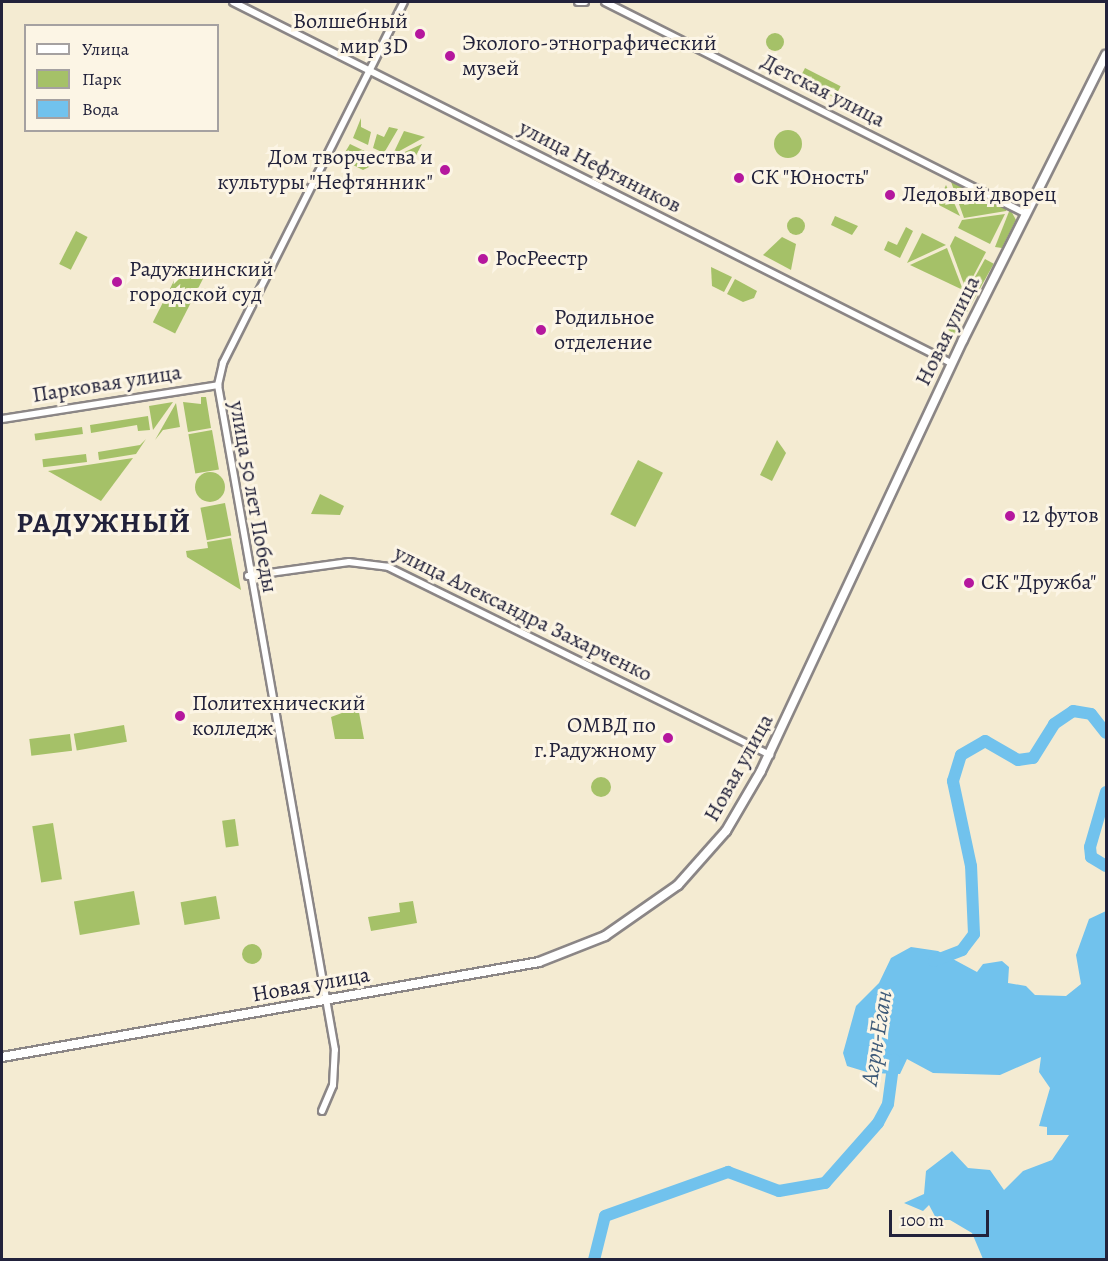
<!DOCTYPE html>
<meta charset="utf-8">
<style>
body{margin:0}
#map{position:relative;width:1108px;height:1261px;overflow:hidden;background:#f4ebd2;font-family:Alegreya,serif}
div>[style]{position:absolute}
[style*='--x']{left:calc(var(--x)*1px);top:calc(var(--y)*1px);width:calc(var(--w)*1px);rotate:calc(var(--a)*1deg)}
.green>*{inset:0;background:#a5c168;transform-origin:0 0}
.round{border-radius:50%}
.water>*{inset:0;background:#71c2ed}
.river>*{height:12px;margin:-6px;padding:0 6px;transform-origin:6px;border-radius:6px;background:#71c2ed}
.roads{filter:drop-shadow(2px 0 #8b8686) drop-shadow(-2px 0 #8b8686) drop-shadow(0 2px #8b8686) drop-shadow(0 -2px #8b8686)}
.minor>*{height:6px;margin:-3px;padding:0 3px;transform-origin:3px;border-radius:3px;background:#fff}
.tertiary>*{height:8px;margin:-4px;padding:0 4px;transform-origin:4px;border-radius:4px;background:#fff}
.dots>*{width:16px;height:16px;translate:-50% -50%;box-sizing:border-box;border:3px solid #fcf5e5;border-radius:50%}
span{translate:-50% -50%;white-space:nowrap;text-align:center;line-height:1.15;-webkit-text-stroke:6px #fcf5e5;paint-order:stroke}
.poi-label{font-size:22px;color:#22223b}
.right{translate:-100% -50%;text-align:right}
.left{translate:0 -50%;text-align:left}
.street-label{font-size:22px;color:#22223b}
.water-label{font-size:24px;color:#3e5a79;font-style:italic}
.district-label{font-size:28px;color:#22223b;font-weight:700;letter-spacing:1.5px}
.frame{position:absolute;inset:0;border:3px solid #22223b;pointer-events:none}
.legend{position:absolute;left:24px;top:24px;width:195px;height:108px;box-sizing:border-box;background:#fcf5e5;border:2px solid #a5a1a1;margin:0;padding:8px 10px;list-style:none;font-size:18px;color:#22223b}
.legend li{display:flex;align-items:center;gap:12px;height:30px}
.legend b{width:30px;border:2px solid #a5a1a1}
.scale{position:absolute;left:889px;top:1210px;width:100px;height:27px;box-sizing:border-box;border:3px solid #22223b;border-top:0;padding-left:8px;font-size:18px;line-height:21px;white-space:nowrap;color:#22223b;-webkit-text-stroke:4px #fcf5e5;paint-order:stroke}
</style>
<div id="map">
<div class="green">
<div class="round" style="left:766px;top:33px;width:18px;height:18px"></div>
<div style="left:805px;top:68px;width:40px;height:13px;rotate:27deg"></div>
<div style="clip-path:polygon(361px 118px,361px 127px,371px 132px,368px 145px,353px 138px)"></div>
<div style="clip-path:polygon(389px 127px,398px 129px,384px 153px,373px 148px,377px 134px,384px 137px)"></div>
<div class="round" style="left:774px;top:130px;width:28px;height:28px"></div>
<div style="clip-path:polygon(404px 131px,425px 137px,394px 154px,394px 152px)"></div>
<div style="clip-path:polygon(350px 144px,381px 159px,381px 161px,363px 170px,341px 159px)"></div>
<div style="clip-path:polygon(422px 144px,411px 165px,394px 159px,394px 157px)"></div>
<div style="clip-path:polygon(950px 179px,1008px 208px,1006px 211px,964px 218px)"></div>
<div style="clip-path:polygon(946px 185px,960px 216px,937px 204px)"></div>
<div style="clip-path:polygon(1010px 209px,1016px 220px,1002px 248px,995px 247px)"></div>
<div style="clip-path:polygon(1005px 214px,990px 244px,958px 228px,962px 220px)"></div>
<div style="clip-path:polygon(835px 216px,858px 226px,852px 235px,831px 225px)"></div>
<div class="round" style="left:787px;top:217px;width:18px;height:18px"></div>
<div style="clip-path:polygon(906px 227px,913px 231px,900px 258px,884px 250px,888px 241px,897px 245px)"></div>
<div style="left:76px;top:231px;width:13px;height:37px;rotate:27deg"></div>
<div style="clip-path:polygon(922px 233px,946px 245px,907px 263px)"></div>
<div style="clip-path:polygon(955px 236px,986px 252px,966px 290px,950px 246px)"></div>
<div style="clip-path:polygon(782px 237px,796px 244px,791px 270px,763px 255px)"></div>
<div style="clip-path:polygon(947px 248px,963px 290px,910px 265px)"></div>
<div style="left:985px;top:259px;width:10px;height:80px;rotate:29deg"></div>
<div style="left:181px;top:267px;width:25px;height:62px;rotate:27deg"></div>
<div style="clip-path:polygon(711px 267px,732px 277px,724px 292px,712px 286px)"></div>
<div style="clip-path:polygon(735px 279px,757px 291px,754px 298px,743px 302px,727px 294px)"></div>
<div style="clip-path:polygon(201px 397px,206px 397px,211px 428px,188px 432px,183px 402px,201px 404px)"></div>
<div style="clip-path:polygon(173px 402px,153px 430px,149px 406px)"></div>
<div style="clip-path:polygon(176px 403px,180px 427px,163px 430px,155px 440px)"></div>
<div style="clip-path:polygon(148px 416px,150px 430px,138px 431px,137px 425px,91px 433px,90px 425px)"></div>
<div style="left:82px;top:427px;width:7px;height:48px;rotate:82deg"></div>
<div style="left:212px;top:430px;width:40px;height:24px;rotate:80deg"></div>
<div style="clip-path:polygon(146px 439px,136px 454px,99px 460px,98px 452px,140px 445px)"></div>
<div style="clip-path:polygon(777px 440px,786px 453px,772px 481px,760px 475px)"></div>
<div style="left:86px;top:454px;width:8px;height:44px;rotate:83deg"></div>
<div style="clip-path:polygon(133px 458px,101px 501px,48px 471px)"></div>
<div style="left:638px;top:460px;width:28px;height:61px;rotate:27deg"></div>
<div class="round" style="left:195px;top:472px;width:30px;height:30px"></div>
<div style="clip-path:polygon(320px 494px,344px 506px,340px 515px,311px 514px)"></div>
<div style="left:225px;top:503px;width:33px;height:25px;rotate:79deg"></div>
<div style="clip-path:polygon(231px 538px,241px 590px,187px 557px,186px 551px,208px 548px,207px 542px)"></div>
<div style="clip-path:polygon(358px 707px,364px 739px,335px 739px,331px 717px)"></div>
<div style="left:124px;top:725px;width:17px;height:51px;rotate:80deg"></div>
<div style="left:70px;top:734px;width:17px;height:41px;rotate:83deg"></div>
<div class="round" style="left:591px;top:777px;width:20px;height:20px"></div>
<div style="left:235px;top:819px;width:27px;height:13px;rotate:82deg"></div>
<div style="left:53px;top:823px;width:57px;height:21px;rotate:81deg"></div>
<div style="left:134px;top:891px;width:34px;height:61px;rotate:80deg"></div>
<div style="left:216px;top:896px;width:23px;height:36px;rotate:80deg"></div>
<div style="clip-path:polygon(413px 901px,417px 923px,371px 931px,368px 917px,400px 912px,399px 903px)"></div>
<div class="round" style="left:242px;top:944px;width:20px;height:20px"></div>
</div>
<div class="water">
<div style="clip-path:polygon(1106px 911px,1106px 1259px,983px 1259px,972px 1233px,950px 1220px,937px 1220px,929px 1205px,923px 1211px,904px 1203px,924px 1194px,926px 1171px,952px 1151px,968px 1168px,990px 1170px,1004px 1190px,1023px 1171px,1052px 1160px,1069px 1135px,1047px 1135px,1047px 1127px,1039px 1126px,1050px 1088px,1039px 1072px,1041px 1057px,1000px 1075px,933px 1073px,907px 1059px,900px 1074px,870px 1073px,847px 1066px,843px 1053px,856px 1006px,879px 983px,891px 958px,911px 947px,938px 951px,977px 972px,983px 964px,1002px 961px,1009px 967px,1008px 983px,1026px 986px,1035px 995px,1066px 996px,1081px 984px,1076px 955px,1089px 919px)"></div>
</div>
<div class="river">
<div style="--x:1106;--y:792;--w:57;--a:106.2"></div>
<div style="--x:1090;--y:847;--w:10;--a:84"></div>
<div style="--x:1091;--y:857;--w:17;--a:31"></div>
<div style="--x:934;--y:961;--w:30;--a:-21"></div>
<div style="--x:962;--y:950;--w:20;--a:-53"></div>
<div style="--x:974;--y:934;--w:68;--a:-92.5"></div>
<div style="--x:971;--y:866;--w:87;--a:-102"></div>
<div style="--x:953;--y:781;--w:27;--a:-73"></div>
<div style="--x:961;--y:755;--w:28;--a:-30"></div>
<div style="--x:985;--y:741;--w:38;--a:30"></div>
<div style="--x:1018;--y:760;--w:15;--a:-8"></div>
<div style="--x:1033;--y:758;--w:40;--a:-58"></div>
<div style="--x:1054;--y:724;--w:23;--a:-34"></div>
<div style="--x:1073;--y:711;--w:18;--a:9"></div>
<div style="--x:1091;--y:714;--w:24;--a:52"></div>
<div style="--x:594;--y:1260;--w:45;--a:-76"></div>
<div style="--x:605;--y:1216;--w:131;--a:-19.7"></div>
<div style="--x:728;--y:1172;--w:54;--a:20.4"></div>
<div style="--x:779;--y:1191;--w:47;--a:-9.9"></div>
<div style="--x:825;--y:1183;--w:80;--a:-48.5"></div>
<div style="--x:878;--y:1123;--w:21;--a:-62"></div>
<div style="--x:888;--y:1104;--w:45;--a:-82.4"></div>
</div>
<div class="roads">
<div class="minor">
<div style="--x:233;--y:2;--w:804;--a:26.69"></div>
<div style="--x:578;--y:2;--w:7;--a:0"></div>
<div style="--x:605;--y:2;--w:470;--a:26.7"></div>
<div style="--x:2;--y:419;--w:219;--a:-8.9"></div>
<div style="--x:248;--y:576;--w:102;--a:-7.9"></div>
<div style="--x:349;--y:562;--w:39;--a:7"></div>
<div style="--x:388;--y:567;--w:426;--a:26.2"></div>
<div style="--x:322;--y:1111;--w:28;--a:-67"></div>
<div style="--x:333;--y:1085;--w:35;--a:-87"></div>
<div style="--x:335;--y:1050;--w:675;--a:-99.98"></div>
<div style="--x:218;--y:385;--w:23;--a:-77"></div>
<div style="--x:223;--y:363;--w:404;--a:-63.4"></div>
</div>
<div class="tertiary">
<div style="--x:2;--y:1057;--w:545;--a:-10.03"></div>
<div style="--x:539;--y:962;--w:71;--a:-21.5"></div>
<div style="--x:605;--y:936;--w:89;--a:-34.9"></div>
<div style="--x:678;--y:885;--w:72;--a:-48.4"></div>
<div style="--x:726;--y:831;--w:69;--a:-59.7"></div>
<div style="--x:761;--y:771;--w:476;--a:-64.9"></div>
<div style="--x:963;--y:340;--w:319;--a:-63.4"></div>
</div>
</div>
<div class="dots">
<div style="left:420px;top:34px;background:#b5179e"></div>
<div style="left:450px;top:56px;background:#b5179e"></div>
<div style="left:445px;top:170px;background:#b5179e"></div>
<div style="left:739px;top:178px;background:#b5179e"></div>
<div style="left:890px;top:195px;background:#b5179e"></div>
<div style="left:483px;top:259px;background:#b5179e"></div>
<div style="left:117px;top:282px;background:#b5179e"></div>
<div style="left:541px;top:330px;background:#b5179e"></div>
<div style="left:1010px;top:516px;background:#b5179e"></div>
<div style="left:969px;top:583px;background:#b5179e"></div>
<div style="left:180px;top:716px;background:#b5179e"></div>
<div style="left:668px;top:738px;background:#b5179e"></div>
</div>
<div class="poi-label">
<span class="right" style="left:408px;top:34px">Волшебный<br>мир 3D</span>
<span class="left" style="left:462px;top:56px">Эколого-этнографический<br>музей</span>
<span class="right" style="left:433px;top:170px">Дом творчества и<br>культуры "Нефтянник"</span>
<span class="left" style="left:751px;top:178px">СК "Юность"</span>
<span class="left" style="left:902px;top:195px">Ледовый дворец</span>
<span class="left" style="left:495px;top:259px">РосРеестр</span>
<span class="left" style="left:129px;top:282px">Радужнинский<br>городской суд</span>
<span class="left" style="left:554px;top:330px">Родильное<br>отделение</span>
<span class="left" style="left:1022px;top:516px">12 футов</span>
<span class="left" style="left:981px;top:583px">СК "Дружба"</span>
<span class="left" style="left:192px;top:716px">Политехнический<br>колледж</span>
<span class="right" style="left:656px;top:738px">ОМВД по<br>г.Радужному</span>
</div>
<div class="street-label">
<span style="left:823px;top:91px;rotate:27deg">Детская улица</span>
<span style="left:600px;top:167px;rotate:27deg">улица Нефтяников</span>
<span style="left:948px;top:331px;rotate:-64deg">Новая улица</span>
<span style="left:107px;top:384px;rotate:-9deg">Парковая улица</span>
<span style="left:253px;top:497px;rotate:80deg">улица 50 лет Победы</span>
<span style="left:523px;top:614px;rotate:26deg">улица Александра Захарченко</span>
<span style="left:739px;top:768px;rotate:-61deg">Новая улица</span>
<span style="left:311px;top:985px;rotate:-10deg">Новая улица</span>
</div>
<div class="water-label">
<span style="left:877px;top:1038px;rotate:-81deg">Агрн-Еган</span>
</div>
<div class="district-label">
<span style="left:104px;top:523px">РАДУЖНЫЙ</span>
</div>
<div class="frame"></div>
<ul class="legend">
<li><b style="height:8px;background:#fff"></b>Улица</li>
<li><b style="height:16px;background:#a5c168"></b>Парк</li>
<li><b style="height:16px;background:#71c2ed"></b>Вода</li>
</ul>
<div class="scale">100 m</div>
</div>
